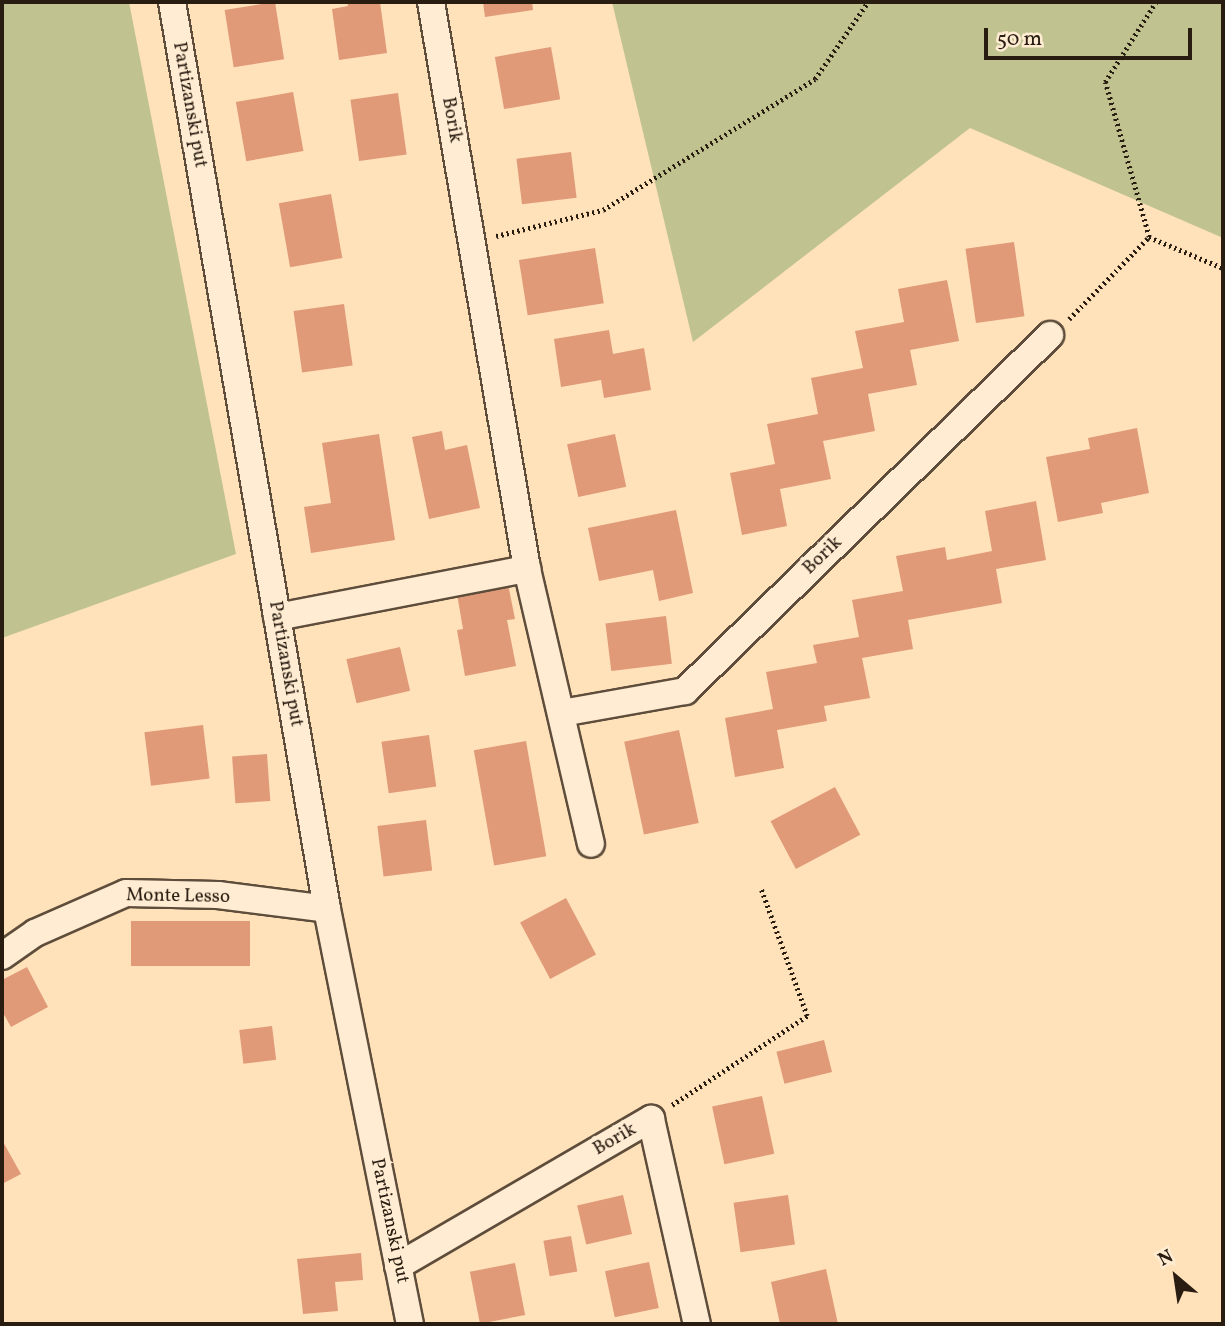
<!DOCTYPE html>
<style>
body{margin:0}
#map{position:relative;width:1225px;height:1326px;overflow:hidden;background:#ffe1ba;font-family:Vollkorn,serif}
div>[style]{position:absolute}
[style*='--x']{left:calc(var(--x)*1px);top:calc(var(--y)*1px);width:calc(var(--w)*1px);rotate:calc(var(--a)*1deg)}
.green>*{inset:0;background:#c0c390}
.building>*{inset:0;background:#e09a78;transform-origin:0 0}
.path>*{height:4.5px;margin-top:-2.25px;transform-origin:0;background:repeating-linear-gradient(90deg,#291c11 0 2px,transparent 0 5.5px)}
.roads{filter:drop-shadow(2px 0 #5e4d3b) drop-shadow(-2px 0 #5e4d3b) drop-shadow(0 2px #5e4d3b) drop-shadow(0 -2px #5e4d3b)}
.minor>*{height:26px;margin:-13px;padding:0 13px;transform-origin:13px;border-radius:13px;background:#ffecd2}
span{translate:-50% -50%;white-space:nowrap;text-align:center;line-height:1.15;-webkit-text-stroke:7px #ffecd2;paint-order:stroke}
.street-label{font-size:19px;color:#291c11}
.frame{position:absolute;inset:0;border:4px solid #291c11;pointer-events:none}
.north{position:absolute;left:1141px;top:1242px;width:70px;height:70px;-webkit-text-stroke:5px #ffecd2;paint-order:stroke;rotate:331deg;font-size:19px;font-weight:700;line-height:28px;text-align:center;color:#291c11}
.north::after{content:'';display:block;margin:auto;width:24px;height:32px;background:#291c11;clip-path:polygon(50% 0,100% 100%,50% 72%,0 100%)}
.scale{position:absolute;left:984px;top:28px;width:208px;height:32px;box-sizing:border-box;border:4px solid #291c11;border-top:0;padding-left:9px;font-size:21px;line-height:24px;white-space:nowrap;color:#291c11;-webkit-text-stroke:5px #ffecd2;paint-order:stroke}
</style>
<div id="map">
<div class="green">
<div style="clip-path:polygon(2px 2px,129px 2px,236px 554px,2px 638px)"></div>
<div style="clip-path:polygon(612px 2px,1223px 2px,1223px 238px,970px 128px,693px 342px)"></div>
</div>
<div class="building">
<div style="left:275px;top:2px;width:58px;height:51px;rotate:81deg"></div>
<div style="clip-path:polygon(347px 2px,380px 2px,387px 53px,339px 60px,332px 9px,348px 6px)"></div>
<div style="clip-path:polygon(483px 2px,532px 2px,533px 10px,485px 17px)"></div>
<div style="left:551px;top:47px;width:53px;height:57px;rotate:80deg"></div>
<div style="left:293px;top:92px;width:60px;height:58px;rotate:80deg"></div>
<div style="left:398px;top:93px;width:62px;height:48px;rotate:82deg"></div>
<div style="left:571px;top:152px;width:46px;height:55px;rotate:83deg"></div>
<div style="left:331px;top:194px;width:65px;height:53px;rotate:80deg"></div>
<div style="left:1014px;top:242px;width:75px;height:49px;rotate:82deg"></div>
<div style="left:595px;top:248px;width:56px;height:77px;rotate:81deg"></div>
<div style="clip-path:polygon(947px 280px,959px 341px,910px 350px,917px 385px,868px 394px,875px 431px,823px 441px,831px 479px,780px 489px,787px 526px,742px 535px,730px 473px,775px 464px,767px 424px,818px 414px,811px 378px,863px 368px,855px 331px,904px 322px,898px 289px)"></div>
<div style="left:344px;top:304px;width:62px;height:51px;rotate:82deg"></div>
<div style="clip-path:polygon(609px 330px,613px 354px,644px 348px,651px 390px,604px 398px,601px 380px,561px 387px,554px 339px)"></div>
<div style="clip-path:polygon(1137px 428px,1149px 493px,1101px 503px,1103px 513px,1058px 522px,1046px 457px,1090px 449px,1088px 438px)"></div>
<div style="clip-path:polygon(442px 431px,445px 450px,467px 445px,480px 508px,429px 519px,412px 437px)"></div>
<div style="clip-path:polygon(379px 434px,395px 540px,311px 553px,304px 507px,331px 503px,322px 443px)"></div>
<div style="left:615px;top:434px;width:54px;height:49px;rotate:78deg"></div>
<div style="clip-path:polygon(1036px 501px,1046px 560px,996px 569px,1002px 603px,908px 620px,913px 649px,862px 658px,870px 698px,824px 706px,827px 721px,777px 730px,784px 768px,735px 777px,725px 718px,773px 709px,766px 672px,817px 663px,813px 645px,859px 637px,852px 600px,903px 591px,896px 556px,945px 547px,947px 560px,992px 551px,985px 511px)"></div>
<div style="clip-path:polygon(676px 510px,693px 593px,659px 601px,653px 570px,599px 581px,588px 528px)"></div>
<div style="clip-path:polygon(508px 584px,515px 619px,507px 620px,516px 666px,465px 676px,457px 630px,463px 629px,457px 594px)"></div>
<div style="left:666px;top:616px;width:48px;height:61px;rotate:83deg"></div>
<div style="left:400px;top:647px;width:45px;height:55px;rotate:77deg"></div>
<div style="left:203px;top:725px;width:54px;height:59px;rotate:83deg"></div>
<div style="left:679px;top:730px;width:95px;height:56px;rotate:78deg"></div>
<div style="left:429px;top:735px;width:52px;height:48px;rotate:82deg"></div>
<div style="left:526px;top:741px;width:117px;height:53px;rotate:80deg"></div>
<div style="left:267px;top:754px;width:47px;height:35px;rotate:86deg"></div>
<div style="left:835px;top:787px;width:54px;height:73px;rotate:62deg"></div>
<div style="left:426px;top:820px;width:51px;height:49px;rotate:83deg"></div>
<div style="left:566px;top:898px;width:64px;height:52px;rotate:62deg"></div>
<div style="left:131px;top:921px;width:119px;height:45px"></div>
<div style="clip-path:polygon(27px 967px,48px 1007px,11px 1027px,2px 1011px,2px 980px)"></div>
<div style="left:272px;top:1026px;width:34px;height:33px;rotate:83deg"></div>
<div style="left:824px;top:1040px;width:33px;height:49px;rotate:76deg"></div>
<div style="left:762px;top:1096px;width:59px;height:51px;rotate:78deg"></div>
<div style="clip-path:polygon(2px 1140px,21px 1174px,2px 1184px)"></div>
<div style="left:623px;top:1195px;width:40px;height:47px;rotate:77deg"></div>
<div style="left:788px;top:1195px;width:50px;height:55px;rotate:82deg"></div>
<div style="left:571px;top:1236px;width:36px;height:28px;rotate:80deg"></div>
<div style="clip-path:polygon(361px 1253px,363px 1280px,335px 1282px,338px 1311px,303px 1314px,297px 1259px)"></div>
<div style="left:649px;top:1262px;width:47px;height:45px;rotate:78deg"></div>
<div style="left:515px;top:1263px;width:53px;height:46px;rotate:79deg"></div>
<div style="clip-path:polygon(826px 1269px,838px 1324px,780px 1324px,771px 1282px)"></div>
</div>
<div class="path">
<div style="--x:496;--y:236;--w:110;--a:-13.7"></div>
<div style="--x:603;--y:210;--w:249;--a:-31.7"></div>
<div style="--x:815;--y:79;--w:93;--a:-55.5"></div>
<div style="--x:1149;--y:237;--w:161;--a:-105.8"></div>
<div style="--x:1105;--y:82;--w:95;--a:-57.5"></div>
<div style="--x:1069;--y:319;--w:115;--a:-45.7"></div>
<div style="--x:1149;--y:237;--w:80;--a:22.7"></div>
<div style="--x:672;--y:1105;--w:162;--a:-33.4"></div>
<div style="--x:807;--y:1016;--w:135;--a:-109.9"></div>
</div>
<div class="roads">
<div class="minor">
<div style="--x:172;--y:2;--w:920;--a:80.3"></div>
<div style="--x:327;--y:909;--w:423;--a:78.7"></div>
<div style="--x:431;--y:2;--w:575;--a:80.39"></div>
<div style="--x:277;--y:617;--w:255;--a:-10.9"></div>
<div style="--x:527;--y:569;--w:282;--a:76.9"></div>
<div style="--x:562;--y:713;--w:125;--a:-10.1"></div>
<div style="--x:685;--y:691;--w:510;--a:-44.28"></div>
<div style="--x:2;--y:956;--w:40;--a:-34.9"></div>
<div style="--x:35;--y:933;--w:99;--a:-23.7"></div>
<div style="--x:126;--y:893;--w:92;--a:1.2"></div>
<div style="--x:218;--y:895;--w:110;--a:7.3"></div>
<div style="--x:398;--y:1266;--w:293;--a:-30.2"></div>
<div style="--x:651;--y:1119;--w:210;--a:77.4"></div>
</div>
</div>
<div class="street-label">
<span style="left:189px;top:105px;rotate:80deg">Partizanski put</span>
<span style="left:451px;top:120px;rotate:80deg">Borik</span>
<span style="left:823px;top:556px;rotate:-44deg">Borik</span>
<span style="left:285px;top:664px;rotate:80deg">Partizanski put</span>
<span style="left:178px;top:897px;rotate:1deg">Monte Lesso</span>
<span style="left:615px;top:1140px;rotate:-30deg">Borik</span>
<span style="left:389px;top:1221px;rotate:78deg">Partizanski put</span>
</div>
<div class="frame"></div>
<div class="north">N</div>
<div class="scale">50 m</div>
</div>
